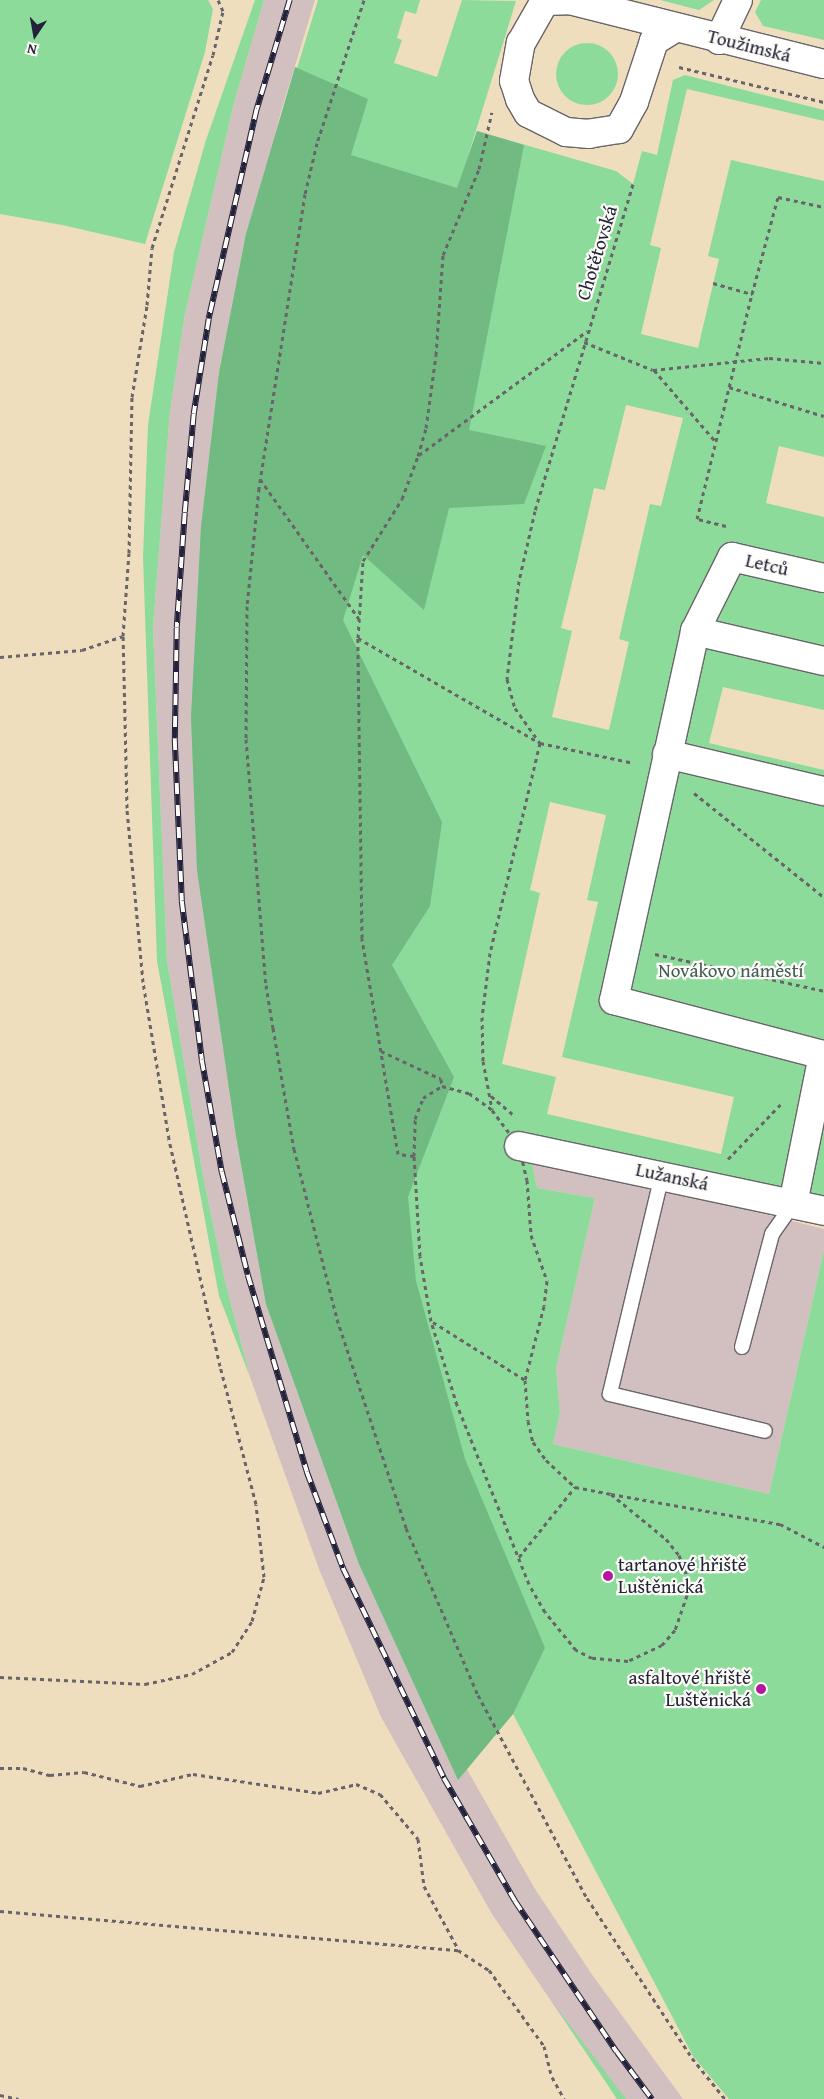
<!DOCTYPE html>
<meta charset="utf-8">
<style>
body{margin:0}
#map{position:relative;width:824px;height:2099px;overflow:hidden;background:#eedebe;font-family:"Gentium Book Plus",serif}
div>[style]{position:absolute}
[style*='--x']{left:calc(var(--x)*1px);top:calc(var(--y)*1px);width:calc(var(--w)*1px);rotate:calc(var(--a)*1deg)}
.industrial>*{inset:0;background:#d2bfc0}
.green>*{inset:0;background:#8cdb9a}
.round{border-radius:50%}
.forest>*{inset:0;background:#71bb82}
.path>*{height:3px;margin-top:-1.5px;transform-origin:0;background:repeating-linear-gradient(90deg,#696469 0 4px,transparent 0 8px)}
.roads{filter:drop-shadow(1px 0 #696469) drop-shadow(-1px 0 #696469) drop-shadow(0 1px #696469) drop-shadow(0 -1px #696469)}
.lane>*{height:14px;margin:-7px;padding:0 7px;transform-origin:7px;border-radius:7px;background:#fff}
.street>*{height:28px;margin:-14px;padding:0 14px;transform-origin:14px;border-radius:14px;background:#fff}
.rail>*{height:5.5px;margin-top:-2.75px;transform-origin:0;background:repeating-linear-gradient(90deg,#fdfcf7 0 11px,#22223b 0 22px);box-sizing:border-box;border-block:1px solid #22223b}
.dots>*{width:14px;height:14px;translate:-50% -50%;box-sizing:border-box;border:2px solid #fdfcf7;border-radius:50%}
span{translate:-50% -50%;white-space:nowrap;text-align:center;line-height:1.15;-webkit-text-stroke:4.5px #fdfcf7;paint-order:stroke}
.street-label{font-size:19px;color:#22223b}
.park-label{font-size:19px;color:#425a58}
.poi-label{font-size:19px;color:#22223b}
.left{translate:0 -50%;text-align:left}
.right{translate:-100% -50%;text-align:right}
.north{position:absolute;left:10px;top:10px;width:50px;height:50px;-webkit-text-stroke:4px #fdfcf7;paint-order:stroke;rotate:192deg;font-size:14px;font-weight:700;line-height:20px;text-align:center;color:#22223b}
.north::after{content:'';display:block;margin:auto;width:18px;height:22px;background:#22223b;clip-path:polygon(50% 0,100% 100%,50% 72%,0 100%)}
</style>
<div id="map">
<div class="industrial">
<div style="clip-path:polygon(264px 0,315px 0,280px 115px,255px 218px,465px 1766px,535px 1889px,593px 1976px,683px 2099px,624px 2099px,595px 2066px,492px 1914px,381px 1717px,319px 1569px,250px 1377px,225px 1281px,203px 1176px,167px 960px,153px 627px,170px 411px,185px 314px,234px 103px)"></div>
<div style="clip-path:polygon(531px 1156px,824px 1229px,824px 1250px,769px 1494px,553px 1444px,560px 1413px,556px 1369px,595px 1198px,537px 1188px)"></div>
</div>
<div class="green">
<div style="clip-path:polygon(0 0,208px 0,213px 9px,205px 52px,145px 244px,62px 225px,0 214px)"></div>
<div style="clip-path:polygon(255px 0,264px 0,234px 103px,185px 314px,170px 411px,153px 627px,167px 960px,203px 1176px,225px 1281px,250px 1377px,219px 1296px,157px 961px,143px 557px,148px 425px,174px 252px,206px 140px)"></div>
<div style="clip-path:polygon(evenodd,318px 0,420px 0,416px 14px,405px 11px,397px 38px,402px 40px,394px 63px,437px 77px,462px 0,516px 1px,466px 163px,477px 131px,616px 171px,633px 184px,642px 151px,657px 155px,673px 80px,685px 75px,824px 110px,824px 121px,687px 89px,650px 245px,661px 248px,641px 334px,698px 348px,719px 259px,708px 256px,731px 160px,824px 181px,824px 457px,779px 446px,766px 503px,824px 517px,824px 710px,723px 687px,709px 743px,824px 770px,824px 1199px,531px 1156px,537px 1188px,595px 1198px,556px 1369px,560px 1413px,553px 1444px,769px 1494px,824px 1250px,824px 2099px,729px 2099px,693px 2056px,513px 1714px,458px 1780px,359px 1564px,266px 1304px,236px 1136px,197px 870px,191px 717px,201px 527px,219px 373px,246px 234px,318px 0,626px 405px,683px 418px,661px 506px,650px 504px,619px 639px,629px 642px,609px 730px,552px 717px,572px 631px,561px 628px,578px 558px,594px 488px,605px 490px,626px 405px,318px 0,550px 802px,606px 815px,587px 900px,598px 902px,562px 1057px,734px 1097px,721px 1154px,547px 1114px,556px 1077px,502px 1064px,540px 893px,530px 890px,550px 802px)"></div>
<div style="clip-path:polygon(660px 0,714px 0,699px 10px)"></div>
<div style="clip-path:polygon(761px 0,824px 0,824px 40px,763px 26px,755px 12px)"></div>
<div class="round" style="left:556px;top:43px;width:62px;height:62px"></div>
<div style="clip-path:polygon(553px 2003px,626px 2099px,617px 2099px)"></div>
</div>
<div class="forest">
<div style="clip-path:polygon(295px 67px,368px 99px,351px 155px,457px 188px,477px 131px,524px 145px,469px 430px,546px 446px,524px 504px,449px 508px,424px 610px,363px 555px,343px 620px,442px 822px,430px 906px,392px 965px,454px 1077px,408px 1197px,416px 1281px,465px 1459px,545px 1648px,513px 1714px,458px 1780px,359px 1564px,266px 1304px,236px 1136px,197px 870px,191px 717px,201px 527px,219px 373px,246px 234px)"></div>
</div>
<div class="path">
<div style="--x:364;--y:0;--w:151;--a:108.2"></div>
<div style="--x:317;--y:143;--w:52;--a:103.2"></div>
<div style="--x:305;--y:194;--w:298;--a:98.9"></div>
<div style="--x:259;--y:488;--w:119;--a:95.8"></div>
<div style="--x:247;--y:606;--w:133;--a:90.4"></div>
<div style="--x:246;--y:739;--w:247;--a:85.4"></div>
<div style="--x:266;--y:985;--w:44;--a:80.8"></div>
<div style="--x:273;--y:1028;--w:123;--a:80.2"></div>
<div style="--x:294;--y:1149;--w:175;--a:75.8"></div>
<div style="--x:337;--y:1319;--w:220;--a:71.7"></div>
<div style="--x:406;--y:1528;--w:182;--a:66.7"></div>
<div style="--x:478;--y:1695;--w:230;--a:61.8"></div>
<div style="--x:587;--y:1898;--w:191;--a:56.7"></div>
<div style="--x:692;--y:2058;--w:53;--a:51.2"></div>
<div style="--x:679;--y:67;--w:149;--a:13.6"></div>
<div style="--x:633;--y:184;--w:341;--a:106.7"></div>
<div style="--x:535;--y:511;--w:72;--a:102.9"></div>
<div style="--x:519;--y:581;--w:99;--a:97"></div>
<div style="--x:507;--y:679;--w:30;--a:75"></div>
<div style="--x:515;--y:708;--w:43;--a:54.5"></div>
<div style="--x:540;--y:743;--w:96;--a:12"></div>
<div style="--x:713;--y:283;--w:41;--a:15.8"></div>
<div style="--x:752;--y:294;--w:100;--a:-75"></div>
<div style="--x:778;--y:197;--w:47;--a:12.3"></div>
<div style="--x:584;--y:342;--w:74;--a:22.1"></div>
<div style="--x:653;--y:370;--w:117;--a:-5.9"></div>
<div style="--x:769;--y:358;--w:55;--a:5.2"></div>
<div style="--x:654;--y:370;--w:94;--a:49.3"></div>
<div style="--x:729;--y:387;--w:99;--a:17"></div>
<div style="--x:419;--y:455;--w:209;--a:-36.4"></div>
<div style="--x:260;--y:479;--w:171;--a:54.7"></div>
<div style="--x:726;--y:526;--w:30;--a:-166"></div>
<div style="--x:697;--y:519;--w:232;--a:-76.3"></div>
<div style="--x:358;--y:638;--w:210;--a:30"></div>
<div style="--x:540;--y:743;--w:216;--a:103.4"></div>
<div style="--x:490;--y:953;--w:64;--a:97.1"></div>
<div style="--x:482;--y:1017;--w:44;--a:88.7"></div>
<div style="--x:483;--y:1061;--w:49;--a:79.4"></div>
<div style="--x:0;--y:657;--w:82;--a:-4.9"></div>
<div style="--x:82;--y:650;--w:43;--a:-18.9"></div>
<div style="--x:694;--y:793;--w:166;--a:38.7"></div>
<div style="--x:655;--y:954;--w:173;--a:12.3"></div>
<div style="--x:381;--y:1051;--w:66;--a:25"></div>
<div style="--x:441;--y:1079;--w:7;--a:82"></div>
<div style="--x:442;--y:1086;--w:28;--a:15"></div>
<div style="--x:469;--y:1093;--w:29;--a:36"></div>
<div style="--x:492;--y:1110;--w:45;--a:53.1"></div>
<div style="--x:519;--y:1146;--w:35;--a:77"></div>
<div style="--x:527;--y:1180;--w:55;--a:85.8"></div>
<div style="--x:531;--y:1235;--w:49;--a:70.8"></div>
<div style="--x:547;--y:1281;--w:25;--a:97"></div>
<div style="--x:544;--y:1306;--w:76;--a:104.4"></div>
<div style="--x:525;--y:1380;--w:41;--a:85.8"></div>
<div style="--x:528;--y:1421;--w:22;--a:77"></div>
<div style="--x:533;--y:1442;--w:22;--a:54"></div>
<div style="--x:546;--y:1460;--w:40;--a:43"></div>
<div style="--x:575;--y:1487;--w:37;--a:11"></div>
<div style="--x:611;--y:1494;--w:71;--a:39.3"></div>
<div style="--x:666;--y:1539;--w:21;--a:51"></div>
<div style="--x:679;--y:1555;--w:22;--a:69"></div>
<div style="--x:687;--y:1576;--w:19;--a:90"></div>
<div style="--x:687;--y:1595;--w:37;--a:109"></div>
<div style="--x:675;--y:1630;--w:20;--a:131"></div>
<div style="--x:662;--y:1645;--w:38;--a:155"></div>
<div style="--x:628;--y:1661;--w:36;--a:-175"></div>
<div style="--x:592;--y:1658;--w:18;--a:-153"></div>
<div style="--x:576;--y:1650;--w:49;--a:-129.2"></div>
<div style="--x:545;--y:1612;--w:32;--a:-120"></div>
<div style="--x:529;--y:1584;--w:193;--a:-111.9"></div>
<div style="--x:457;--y:1405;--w:88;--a:-107.2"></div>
<div style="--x:431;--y:1321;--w:66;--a:-99.6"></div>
<div style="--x:420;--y:1256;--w:100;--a:-93.4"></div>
<div style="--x:414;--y:1156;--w:37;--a:-88"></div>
<div style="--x:415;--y:1119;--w:22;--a:-69"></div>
<div style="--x:423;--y:1098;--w:22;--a:-32"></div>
<div style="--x:491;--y:1096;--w:31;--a:40"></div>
<div style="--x:414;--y:1156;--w:16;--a:-173"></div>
<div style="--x:398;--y:1154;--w:219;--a:-99.5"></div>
<div style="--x:362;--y:938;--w:300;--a:-90.8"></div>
<div style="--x:358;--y:638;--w:77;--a:-86.3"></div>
<div style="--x:363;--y:561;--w:73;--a:-57.8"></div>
<div style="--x:402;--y:499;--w:46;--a:-69.6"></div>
<div style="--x:418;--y:456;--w:29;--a:-74"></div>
<div style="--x:426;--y:428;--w:74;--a:-82.2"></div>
<div style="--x:436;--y:355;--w:100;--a:-86"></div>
<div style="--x:443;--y:255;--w:93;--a:-67.3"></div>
<div style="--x:479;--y:169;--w:58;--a:-77.2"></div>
<div style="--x:728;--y:1159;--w:76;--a:-46.1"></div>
<div style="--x:433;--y:1322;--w:109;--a:32.2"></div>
<div style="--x:611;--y:1494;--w:172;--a:10.1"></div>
<div style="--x:780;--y:1524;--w:50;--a:27.6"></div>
<div style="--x:519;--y:1557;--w:90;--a:-51.3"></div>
<div style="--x:0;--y:1677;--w:145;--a:2.8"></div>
<div style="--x:145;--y:1684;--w:48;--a:-12"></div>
<div style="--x:192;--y:1674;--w:46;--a:-28.8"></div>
<div style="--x:232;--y:1652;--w:37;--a:-57"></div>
<div style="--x:252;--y:1621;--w:46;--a:-74.7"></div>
<div style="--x:264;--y:1577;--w:73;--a:-96.3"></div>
<div style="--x:256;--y:1504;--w:143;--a:-104.6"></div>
<div style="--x:220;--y:1366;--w:233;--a:-102.7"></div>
<div style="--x:169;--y:1139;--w:159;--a:-99.4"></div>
<div style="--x:143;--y:982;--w:175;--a:-95.3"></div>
<div style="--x:127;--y:808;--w:172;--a:-91.3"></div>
<div style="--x:123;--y:636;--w:83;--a:-85.9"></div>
<div style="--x:129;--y:553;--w:156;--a:-88.9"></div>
<div style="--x:132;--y:397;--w:93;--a:-80.7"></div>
<div style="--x:147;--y:305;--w:57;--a:-85"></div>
<div style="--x:152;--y:248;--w:202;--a:-72.5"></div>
<div style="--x:213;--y:55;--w:45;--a:-77.2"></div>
<div style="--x:223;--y:11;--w:12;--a:-114"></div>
<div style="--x:0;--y:1768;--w:23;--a:0"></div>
<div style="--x:23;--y:1768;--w:28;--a:15"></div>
<div style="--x:50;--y:1775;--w:34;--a:-5"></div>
<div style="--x:84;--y:1772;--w:58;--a:14"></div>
<div style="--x:140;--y:1786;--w:54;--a:-12.8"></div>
<div style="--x:193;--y:1774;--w:126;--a:8.6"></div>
<div style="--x:318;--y:1793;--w:39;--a:-13"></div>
<div style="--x:356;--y:1784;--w:26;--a:23"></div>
<div style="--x:380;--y:1794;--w:59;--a:49.8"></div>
<div style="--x:418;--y:1839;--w:47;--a:82.7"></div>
<div style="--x:424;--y:1886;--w:72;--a:61.6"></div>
<div style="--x:0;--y:1911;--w:460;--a:4.9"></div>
<div style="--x:458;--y:1950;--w:37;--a:33"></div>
<div style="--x:489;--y:1970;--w:94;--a:54.1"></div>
<div style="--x:544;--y:2046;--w:32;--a:76"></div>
<div style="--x:552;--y:2077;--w:25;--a:61"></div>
<div style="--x:0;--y:2095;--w:19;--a:12"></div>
</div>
<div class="roads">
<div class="lane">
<div style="--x:662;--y:1175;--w:225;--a:103.4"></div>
<div style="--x:610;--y:1394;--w:159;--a:13.4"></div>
<div style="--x:742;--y:1347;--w:117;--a:-75.1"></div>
<div style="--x:772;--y:1234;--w:37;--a:-55"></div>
</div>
<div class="street">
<div style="--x:675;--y:28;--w:25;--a:148"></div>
<div style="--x:654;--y:41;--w:64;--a:108.2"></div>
<div style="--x:634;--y:102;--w:31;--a:119"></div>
<div style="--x:619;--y:129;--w:30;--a:171"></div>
<div style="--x:589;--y:134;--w:23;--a:-175"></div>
<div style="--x:566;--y:132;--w:42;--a:-153.4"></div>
<div style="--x:528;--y:113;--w:16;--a:-120"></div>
<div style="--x:520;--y:99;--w:19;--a:-108"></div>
<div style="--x:514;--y:81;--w:39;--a:-80"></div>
<div style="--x:521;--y:43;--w:48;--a:-60.3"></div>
<div style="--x:545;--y:1;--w:24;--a:-2"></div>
<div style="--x:569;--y:0;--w:263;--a:14.1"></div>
<div style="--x:719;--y:40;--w:44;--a:-64.6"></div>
<div style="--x:695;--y:631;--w:132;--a:13.1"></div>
<div style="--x:667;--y:754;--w:161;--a:13.3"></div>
<div style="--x:519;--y:1146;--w:312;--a:12"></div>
<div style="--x:793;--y:1204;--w:152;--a:-78.6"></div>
<div style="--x:823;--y:1055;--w:216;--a:-165.3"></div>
<div style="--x:614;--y:1000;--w:378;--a:-77.6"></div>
<div style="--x:695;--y:631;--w:83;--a:-63.4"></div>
<div style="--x:732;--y:557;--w:94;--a:12.9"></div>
</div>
</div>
<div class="rail">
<div style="--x:290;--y:0;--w:114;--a:106.8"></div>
<div style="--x:257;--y:109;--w:215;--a:102.9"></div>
<div style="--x:209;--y:319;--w:96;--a:99"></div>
<div style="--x:194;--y:414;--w:99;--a:95.2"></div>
<div style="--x:185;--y:513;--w:115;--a:94"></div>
<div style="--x:177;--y:628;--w:111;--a:91"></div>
<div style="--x:175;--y:739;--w:162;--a:87.5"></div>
<div style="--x:182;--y:901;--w:160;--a:82.8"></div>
<div style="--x:202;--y:1060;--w:114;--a:79.9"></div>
<div style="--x:222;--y:1172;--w:106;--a:75.8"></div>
<div style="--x:248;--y:1275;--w:206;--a:73.3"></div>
<div style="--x:307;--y:1472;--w:103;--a:69.4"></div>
<div style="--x:343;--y:1568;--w:233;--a:64.3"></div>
<div style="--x:444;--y:1778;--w:142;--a:60"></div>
<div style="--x:515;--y:1901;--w:182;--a:56"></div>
<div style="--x:617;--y:2052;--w:59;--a:53.3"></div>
</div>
<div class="dots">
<div style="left:608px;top:1576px;background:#b5179e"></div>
<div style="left:761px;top:1689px;background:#b5179e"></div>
</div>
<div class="street-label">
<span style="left:749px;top:46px;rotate:14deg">Toužimská</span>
<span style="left:597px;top:253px;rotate:-73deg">Chotětovská</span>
<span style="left:767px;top:565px;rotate:13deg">Letců</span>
<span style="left:672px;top:1177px;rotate:12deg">Lužanská</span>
</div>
<div class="park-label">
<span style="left:731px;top:971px">Novákovo náměstí</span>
</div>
<div class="poi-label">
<span class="left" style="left:618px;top:1576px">tartanové hřiště<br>Luštěnická</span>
<span class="right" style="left:751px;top:1689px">asfaltové hřiště<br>Luštěnická</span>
</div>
<div class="north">N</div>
</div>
